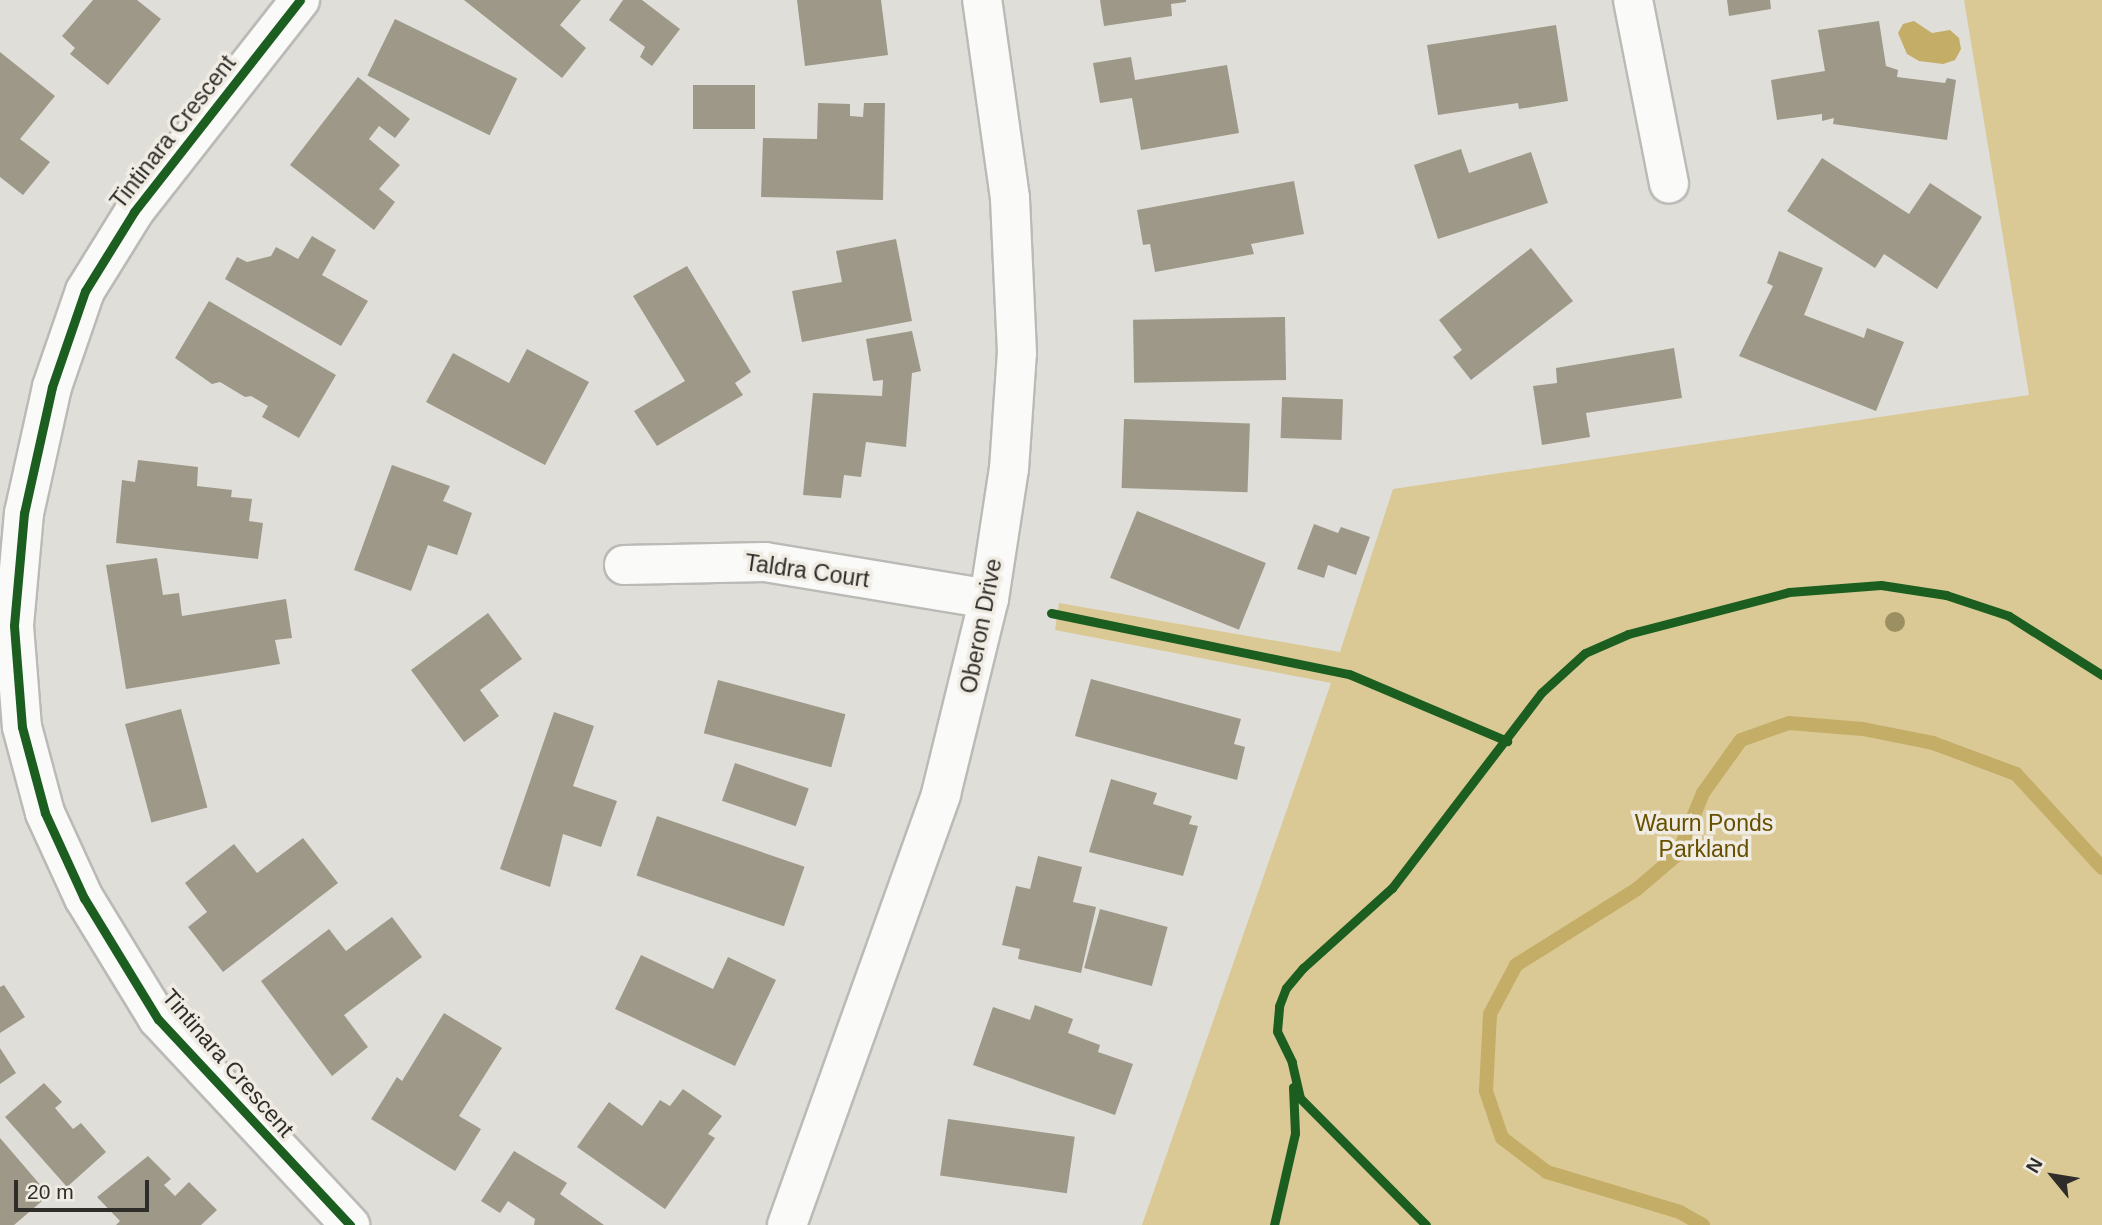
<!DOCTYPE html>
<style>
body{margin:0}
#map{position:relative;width:2102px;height:1225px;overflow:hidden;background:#dfded9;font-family:Helvetica,sans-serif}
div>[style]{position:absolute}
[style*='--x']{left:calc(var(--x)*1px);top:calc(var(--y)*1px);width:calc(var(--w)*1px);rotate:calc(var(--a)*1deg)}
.green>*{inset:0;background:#dac995}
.water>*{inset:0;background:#c4ad66}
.stream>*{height:14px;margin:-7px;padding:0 7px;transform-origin:7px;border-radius:7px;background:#c4ad66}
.building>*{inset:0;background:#9e9888;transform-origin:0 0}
.roads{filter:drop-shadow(2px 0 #bbbab6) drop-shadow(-2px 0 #bbbab6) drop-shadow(0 2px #bbbab6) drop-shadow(0 -2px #bbbab6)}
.minor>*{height:38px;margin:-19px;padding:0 19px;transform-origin:19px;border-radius:19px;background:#fafaf9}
.tertiary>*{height:38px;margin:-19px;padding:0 19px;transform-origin:19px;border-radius:19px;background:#fafaf9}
.cycleway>*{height:9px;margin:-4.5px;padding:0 4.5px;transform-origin:4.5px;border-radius:4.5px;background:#1b5e20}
.trees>*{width:20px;height:20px;margin:-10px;border-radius:50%;background:#9c9062}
span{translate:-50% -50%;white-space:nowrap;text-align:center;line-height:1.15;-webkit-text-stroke:7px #f0ece3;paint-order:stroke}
.street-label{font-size:23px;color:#2e2d2a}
.park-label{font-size:23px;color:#665000}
.north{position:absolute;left:2018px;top:1141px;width:70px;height:70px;-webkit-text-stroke:5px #f0ece3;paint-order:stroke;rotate:300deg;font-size:19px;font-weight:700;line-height:28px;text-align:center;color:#2e2d2a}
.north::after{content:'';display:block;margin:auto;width:24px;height:32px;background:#2e2d2a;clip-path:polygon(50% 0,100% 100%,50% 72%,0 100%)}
.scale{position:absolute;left:14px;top:1180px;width:135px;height:32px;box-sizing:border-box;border:4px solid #2e2d2a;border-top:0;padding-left:9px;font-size:21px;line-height:24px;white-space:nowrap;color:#2e2d2a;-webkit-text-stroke:5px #f0ece3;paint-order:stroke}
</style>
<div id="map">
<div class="green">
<div style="clip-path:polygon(1964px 0,2102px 0,2102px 1225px,1142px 1225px,1331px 683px,1055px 630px,1059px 603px,1340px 652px,1393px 489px,2029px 395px)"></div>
</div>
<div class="water">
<div style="clip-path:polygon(1914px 21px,1932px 33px,1950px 30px,1959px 38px,1961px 49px,1955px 60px,1943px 64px,1919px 61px,1907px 54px,1898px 33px,1903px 24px)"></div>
</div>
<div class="stream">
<div style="--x:1703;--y:1225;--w:26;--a:-151"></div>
<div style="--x:1680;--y:1212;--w:139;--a:-163.3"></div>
<div style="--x:1547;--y:1172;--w:56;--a:-142.9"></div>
<div style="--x:1502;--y:1138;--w:50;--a:-108.8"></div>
<div style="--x:1486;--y:1091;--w:77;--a:-87"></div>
<div style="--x:1490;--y:1014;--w:55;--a:-62"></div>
<div style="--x:1516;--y:965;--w:143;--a:-32.1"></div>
<div style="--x:1637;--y:889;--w:54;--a:-40.5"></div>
<div style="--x:1678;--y:854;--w:66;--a:-67.7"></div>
<div style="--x:1703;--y:793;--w:65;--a:-54.4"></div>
<div style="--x:1741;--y:740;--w:51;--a:-19.5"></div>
<div style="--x:1789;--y:723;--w:74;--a:4.6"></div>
<div style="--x:1863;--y:729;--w:71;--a:11.3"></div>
<div style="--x:1933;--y:743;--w:89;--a:20.5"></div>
<div style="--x:2016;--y:774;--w:127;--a:47.5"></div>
</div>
<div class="building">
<div style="clip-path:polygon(93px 0,137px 0,161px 19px,108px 85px,70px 54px,75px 48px,62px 36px)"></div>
<div style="clip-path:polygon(464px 0,581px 0,560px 25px,586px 48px,562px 78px)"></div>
<div style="clip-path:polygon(623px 0,642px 0,680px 29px,652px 66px,640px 57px,645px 47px,609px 20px)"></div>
<div style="clip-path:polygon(797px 0,881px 0,888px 55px,805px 66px)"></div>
<div style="clip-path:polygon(1100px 0,1186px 0,1186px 2px,1171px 4px,1172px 16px,1104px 26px)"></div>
<div style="clip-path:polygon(1727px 0,1770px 0,1771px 9px,1729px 16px)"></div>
<div style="left:395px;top:19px;width:136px;height:63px;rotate:26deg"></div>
<div style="clip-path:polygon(1879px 21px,1886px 66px,1898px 70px,1897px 77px,1945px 83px,1947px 78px,1956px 80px,1947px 140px,1833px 124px,1834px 118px,1822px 121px,1822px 114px,1777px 120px,1771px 80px,1825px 71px,1818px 30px)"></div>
<div style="clip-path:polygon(1556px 25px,1568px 101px,1519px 109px,1518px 103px,1438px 115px,1427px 45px)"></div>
<div style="clip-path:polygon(0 52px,55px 96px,20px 139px,50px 162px,23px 195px,0 177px)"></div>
<div style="clip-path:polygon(1131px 57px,1135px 80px,1227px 65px,1239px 133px,1141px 150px,1132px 98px,1100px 103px,1093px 63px)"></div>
<div style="clip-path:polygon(358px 77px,410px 119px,395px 138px,379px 126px,369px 139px,400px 165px,379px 189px,395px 202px,374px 230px,290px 165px)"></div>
<div style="left:693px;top:85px;width:62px;height:44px"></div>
<div style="clip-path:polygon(818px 103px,850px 104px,850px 116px,863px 117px,864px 103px,885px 103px,883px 200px,761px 197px,763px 138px,817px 139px)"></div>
<div style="clip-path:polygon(1461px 149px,1469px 173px,1531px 152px,1548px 203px,1438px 239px,1414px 165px)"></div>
<div style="clip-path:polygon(1822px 158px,1909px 214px,1930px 183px,1982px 217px,1937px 289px,1884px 254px,1875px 268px,1787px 211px)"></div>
<div style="clip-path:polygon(1294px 181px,1304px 234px,1251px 244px,1254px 254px,1155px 272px,1150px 244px,1143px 245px,1137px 210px)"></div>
<div style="clip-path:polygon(312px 236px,336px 250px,322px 275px,368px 301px,341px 346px,225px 279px,237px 257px,247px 262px,271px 256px,276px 247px,298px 259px)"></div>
<div style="clip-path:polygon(896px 239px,912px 321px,802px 342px,792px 291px,842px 282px,836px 251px)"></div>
<div style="clip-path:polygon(1531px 248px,1573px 301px,1471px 380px,1453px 357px,1462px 350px,1439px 320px)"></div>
<div style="clip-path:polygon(1779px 251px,1823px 268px,1804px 315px,1864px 338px,1867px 328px,1904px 342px,1876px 411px,1739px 356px,1773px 286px,1767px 283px)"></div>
<div style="clip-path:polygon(687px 266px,751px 372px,735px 383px,743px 395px,657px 446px,634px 411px,685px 381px,633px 296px)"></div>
<div style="clip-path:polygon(209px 301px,336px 375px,299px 438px,262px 417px,268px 406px,251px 396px,245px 397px,220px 382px,212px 384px,175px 358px)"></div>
<div style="left:1285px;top:317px;width:63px;height:152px;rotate:89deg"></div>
<div style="clip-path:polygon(912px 331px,921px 371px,912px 373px,906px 447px,866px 442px,861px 477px,844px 475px,841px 498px,803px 495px,813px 393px,882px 396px,883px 380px,873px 381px,866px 339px)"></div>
<div style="clip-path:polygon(1674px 348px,1682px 398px,1586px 413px,1590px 437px,1542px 445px,1533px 386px,1557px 383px,1556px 368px)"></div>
<div style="clip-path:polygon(527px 349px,589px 382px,545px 465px,426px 402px,453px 353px,509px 383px)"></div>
<div style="left:1282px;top:397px;width:61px;height:41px;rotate:2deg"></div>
<div style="left:1124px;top:419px;width:126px;height:69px;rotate:2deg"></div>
<div style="clip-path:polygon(138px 460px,198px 467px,197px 486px,232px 490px,231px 497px,252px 499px,249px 521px,263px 523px,258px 559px,116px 543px,122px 480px,135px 482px)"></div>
<div style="clip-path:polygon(392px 465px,450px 486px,443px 501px,472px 513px,457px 555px,428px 545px,411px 591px,354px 570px)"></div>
<div style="left:1137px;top:511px;width:139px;height:72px;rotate:22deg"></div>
<div style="clip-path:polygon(1314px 524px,1338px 533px,1341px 527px,1370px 537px,1356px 575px,1328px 565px,1324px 578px,1297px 569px)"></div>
<div style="clip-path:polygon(157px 558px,163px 595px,179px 593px,182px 616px,286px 599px,292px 638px,275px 640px,280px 664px,126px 689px,106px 565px)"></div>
<div style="clip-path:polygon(488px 613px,522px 659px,480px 690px,499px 716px,464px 742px,411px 670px)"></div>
<div style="clip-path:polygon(1091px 679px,1241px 719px,1234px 744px,1245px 747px,1237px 780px,1075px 736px)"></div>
<div style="left:718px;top:680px;width:132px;height:55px;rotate:15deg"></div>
<div style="left:181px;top:709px;width:102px;height:58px;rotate:75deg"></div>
<div style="clip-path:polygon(554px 712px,594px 726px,573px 786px,617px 801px,601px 847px,563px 834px,550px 887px,500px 869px)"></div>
<div style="left:735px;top:763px;width:78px;height:40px;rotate:19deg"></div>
<div style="clip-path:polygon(1111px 779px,1157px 793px,1153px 804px,1192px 816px,1189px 824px,1198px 826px,1183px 876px,1089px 852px)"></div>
<div style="left:657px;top:816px;width:156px;height:63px;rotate:19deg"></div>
<div style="clip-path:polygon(303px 838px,338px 883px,223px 972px,188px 927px,207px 912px,185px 883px,234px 844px,257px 873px)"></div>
<div style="clip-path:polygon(1038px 856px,1082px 867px,1073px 902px,1096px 907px,1081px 973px,1018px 959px,1020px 949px,1002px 945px,1016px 886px,1030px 889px)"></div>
<div style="left:1100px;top:909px;width:70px;height:61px;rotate:15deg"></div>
<div style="clip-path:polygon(392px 917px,422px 957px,344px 1015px,368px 1047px,332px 1076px,261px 981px,329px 929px,346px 951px)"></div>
<div style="clip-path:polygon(641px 955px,713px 989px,728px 957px,776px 980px,735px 1066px,615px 1009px)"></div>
<div style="clip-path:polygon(4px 985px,25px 1017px,0 1033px,0 987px)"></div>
<div style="clip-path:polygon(1035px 1005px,1073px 1019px,1068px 1033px,1100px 1045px,1098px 1052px,1133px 1064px,1115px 1115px,973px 1065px,993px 1007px,1030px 1020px)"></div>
<div style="clip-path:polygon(444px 1013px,502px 1048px,459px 1116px,481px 1129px,455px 1171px,371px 1119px,397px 1077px,402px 1081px)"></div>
<div style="clip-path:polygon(0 1048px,16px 1073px,0 1084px)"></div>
<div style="clip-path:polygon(44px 1083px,62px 1102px,55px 1108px,73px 1129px,81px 1123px,106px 1152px,67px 1187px,5px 1117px)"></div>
<div style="clip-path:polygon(683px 1089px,722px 1116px,708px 1134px,715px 1138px,665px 1209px,577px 1147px,609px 1102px,642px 1126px,660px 1100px,670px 1106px)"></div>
<div style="left:948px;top:1119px;width:128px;height:57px;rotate:8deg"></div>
<div style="clip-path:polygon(0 1138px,49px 1195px,14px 1225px,0 1225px)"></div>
<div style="clip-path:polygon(514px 1151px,567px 1183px,560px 1194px,604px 1225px,534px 1225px,535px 1219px,508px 1201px,500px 1213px,481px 1201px)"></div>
<div style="clip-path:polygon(148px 1156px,171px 1179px,164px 1185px,175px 1196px,189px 1182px,217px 1210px,201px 1225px,116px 1225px,120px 1221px,97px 1197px)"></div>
</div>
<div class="roads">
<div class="minor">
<div style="--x:300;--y:0;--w:269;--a:128.1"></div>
<div style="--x:134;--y:212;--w:93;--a:121.8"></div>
<div style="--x:85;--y:291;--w:102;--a:109"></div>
<div style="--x:52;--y:387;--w:129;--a:102.5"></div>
<div style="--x:24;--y:513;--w:113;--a:95.1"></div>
<div style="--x:14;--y:626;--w:101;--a:85.5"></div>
<div style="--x:22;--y:727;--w:89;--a:75"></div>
<div style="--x:45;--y:813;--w:94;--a:65.4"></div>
<div style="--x:84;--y:898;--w:142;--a:58.6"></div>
<div style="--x:158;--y:1019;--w:282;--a:47"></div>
<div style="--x:1633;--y:0;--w:187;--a:78.9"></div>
<div style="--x:624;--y:565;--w:141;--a:-1.2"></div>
<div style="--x:765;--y:562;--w:227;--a:9.4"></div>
</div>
<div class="tertiary">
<div style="--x:787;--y:1225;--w:458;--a:-70.3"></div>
<div style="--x:941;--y:794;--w:201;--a:-76.2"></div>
<div style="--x:989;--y:599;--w:132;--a:-81.3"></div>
<div style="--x:1009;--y:469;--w:116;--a:-86.1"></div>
<div style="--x:1017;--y:353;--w:155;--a:-92.6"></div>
<div style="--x:1010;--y:198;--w:200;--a:-98"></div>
</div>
</div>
<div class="cycleway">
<div style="--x:300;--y:0;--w:269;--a:128.1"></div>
<div style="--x:134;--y:212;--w:93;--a:121.8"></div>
<div style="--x:85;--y:291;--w:102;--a:109"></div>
<div style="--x:52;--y:387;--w:129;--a:102.5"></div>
<div style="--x:24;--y:513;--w:113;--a:95.1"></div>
<div style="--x:14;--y:626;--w:101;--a:85.5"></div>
<div style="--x:22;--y:727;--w:89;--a:75"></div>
<div style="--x:45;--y:813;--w:94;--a:65.4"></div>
<div style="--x:84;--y:898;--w:142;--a:58.6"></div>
<div style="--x:158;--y:1019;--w:282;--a:47"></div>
<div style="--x:1051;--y:613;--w:304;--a:11.6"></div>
<div style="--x:1349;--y:674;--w:172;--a:23"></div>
<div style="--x:1274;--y:1225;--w:94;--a:-77.1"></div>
<div style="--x:1295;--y:1133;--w:46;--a:-92.5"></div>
<div style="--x:1426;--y:1225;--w:179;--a:-134.8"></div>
<div style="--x:1300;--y:1098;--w:37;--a:-103"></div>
<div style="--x:1292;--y:1062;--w:34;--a:-116"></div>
<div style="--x:1277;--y:1031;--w:25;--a:-85"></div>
<div style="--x:1279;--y:1006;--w:19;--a:-69"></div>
<div style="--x:1286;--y:988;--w:26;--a:-50"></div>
<div style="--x:1303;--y:968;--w:120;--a:-42"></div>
<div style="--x:1392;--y:888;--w:245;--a:-52.6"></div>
<div style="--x:1541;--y:693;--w:59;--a:-42.3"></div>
<div style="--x:1585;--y:653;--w:47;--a:-23.8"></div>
<div style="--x:1628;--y:634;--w:166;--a:-14.6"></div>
<div style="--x:1789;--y:592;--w:92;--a:-4.4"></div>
<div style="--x:1881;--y:585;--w:66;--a:8.7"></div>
<div style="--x:1946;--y:595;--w:66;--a:18.4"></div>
<div style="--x:2009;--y:616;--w:110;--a:32.4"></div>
</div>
<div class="trees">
<div style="left:1895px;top:622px"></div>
</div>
<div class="street-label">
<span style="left:173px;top:132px;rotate:-52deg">Tintinara Crescent</span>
<span style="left:807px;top:571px;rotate:8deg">Taldra Court</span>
<span style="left:981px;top:626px;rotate:-79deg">Oberon Drive</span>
<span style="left:228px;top:1063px;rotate:49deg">Tintinara Crescent</span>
</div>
<div class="park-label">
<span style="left:1704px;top:836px">Waurn Ponds<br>Parkland</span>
</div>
<div class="north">N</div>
<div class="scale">20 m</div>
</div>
